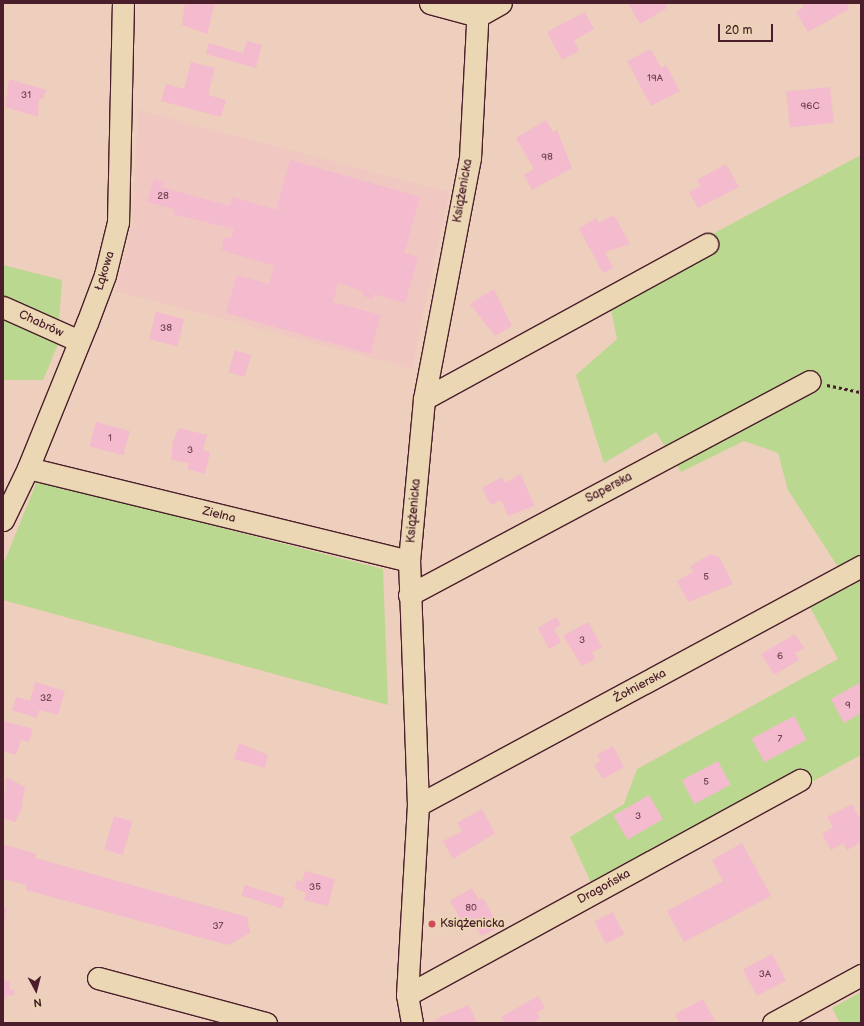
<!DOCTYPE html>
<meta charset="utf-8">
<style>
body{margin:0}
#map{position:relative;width:864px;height:1026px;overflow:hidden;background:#eecebc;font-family:"Balsamiq Sans",sans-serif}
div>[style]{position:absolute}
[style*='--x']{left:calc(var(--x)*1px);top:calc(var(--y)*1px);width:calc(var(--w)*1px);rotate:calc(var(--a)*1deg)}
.built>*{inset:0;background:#f0c8c1}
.green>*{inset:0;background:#bbd890}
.building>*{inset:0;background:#f4bacd;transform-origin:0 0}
.path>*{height:2.5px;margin-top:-1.25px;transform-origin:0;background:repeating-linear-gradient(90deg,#4a1f2b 0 3px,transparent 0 6px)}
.roads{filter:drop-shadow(1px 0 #4a1f2b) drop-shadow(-1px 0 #4a1f2b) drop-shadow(0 1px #4a1f2b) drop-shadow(0 -1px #4a1f2b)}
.street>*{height:21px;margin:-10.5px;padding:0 10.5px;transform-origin:10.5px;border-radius:10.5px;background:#ecd7b5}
.dots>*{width:11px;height:11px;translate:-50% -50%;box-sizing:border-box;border:2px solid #ecd7b5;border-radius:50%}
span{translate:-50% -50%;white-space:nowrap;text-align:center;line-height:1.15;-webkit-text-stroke:3px #ecd7b5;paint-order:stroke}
.number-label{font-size:10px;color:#744654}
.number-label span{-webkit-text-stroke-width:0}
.street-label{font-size:12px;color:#4a1f2b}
.poi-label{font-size:12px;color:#4a1f2b}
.left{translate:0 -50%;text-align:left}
.frame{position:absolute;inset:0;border:4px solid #4a1f2b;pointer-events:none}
.north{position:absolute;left:16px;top:970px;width:40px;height:40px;-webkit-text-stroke:3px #ecd7b5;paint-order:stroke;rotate:173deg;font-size:11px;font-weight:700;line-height:16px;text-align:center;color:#4a1f2b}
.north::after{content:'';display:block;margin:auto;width:14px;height:18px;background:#4a1f2b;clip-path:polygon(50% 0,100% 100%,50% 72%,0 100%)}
.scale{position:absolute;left:718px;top:24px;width:55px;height:18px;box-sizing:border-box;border:2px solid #4a1f2b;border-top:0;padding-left:5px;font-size:12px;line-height:14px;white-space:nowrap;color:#4a1f2b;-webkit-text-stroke:3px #ecd7b5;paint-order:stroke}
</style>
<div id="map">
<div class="built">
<div style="clip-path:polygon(138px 110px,449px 192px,412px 369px,116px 291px,133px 220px)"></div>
</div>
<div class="green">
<div style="clip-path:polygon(861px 155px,861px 755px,598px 898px,570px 837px,624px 804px,637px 769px,838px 659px,806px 600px,851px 587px,788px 490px,778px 453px,744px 441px,681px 472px,656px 432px,604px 463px,576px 375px,617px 339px,607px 290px)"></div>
<div style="clip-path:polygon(3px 265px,62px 280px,59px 320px,67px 323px,43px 380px,3px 380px)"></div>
<div style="clip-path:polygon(37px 481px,383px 569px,388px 705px,3px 600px,3px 565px)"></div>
<div style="clip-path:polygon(861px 992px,861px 1023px,840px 1023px,832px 1008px)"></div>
</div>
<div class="building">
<div style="clip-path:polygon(185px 3px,215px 3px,207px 34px,182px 25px)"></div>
<div style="clip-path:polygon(628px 3px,664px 3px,667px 8px,640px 24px)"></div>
<div style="clip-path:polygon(801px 3px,846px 3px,849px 9px,808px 32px,796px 12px,804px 7px)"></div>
<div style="clip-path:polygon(585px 12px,594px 29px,574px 40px,579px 51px,562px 60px,547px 32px)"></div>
<div style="clip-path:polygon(247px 41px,262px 45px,256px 68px,206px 54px,209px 43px,243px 53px)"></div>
<div style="clip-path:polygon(651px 49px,661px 68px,666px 65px,680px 91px,651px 106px,627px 61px)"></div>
<div style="clip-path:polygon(191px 62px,215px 68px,208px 95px,226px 100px,221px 117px,161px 101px,166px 84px,184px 89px)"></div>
<div style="clip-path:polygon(9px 79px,46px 90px,43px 99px,39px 98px,38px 117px,5px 107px)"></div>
<div style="left:830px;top:87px;width:36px;height:44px;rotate:84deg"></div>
<div style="clip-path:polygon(546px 120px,553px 132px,557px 130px,572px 168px,532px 190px,524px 175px,534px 169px,516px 138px)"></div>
<div style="clip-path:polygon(290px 160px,420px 197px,404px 253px,418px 257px,405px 303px,374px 294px,373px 299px,362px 296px,363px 291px,338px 283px,333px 302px,381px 315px,370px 354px,226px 313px,237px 275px,269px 284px,274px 266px,221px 250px,224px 238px,231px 238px,234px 229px,173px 214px,174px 209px,147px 202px,154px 179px,164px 182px,162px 187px,230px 206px,232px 197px,282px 211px,277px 207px)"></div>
<div style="clip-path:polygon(726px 164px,739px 187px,698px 208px,689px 192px,701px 186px,697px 180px)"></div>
<div style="clip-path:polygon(614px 215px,630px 244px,605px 252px,613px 268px,603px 273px,579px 229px,596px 218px,599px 223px)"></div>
<div style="clip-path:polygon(494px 289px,512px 326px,495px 336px,470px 304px)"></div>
<div style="left:156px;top:312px;width:29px;height:28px;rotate:14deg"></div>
<div style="left:235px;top:350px;width:17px;height:23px;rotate:17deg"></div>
<div style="left:96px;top:422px;width:35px;height:25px;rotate:15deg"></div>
<div style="clip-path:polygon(179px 428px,207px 435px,203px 450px,210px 452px,205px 474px,187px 469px,189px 463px,171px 460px,173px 441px)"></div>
<div style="clip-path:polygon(521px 474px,534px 506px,508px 516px,501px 500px,491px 505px,482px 488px,502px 477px,505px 483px)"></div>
<div style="clip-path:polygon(711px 554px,719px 557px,733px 584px,688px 602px,677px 581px,693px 572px,690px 566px)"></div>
<div style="clip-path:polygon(556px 617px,561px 625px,554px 629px,561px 642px,549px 649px,538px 628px)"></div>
<div style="clip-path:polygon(588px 622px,602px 647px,592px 652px,595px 659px,582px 666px,563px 636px)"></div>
<div style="clip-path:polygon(795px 634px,804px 648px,795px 653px,799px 660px,774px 675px,761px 654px)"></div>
<div style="clip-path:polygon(35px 682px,65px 691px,58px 715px,39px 710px,37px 718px,12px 710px,16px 697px,30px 701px)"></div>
<div style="clip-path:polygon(861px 682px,861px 713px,844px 723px,831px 699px)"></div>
<div style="left:794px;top:716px;width:27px;height:48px;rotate:62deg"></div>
<div style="clip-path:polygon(3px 721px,33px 729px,29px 742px,21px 740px,16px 755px,3px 751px)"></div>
<div style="clip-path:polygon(239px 743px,268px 755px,265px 768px,234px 759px)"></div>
<div style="clip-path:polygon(613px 746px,624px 767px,603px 779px,594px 765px,600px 761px,597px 755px)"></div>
<div style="left:718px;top:761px;width:27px;height:41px;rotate:62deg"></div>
<div style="clip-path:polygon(6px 777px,25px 787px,21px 810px,15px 822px,3px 818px)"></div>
<div style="left:649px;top:795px;width:28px;height:41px;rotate:60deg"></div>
<div style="clip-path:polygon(852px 804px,861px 821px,861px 842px,847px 850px,843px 843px,831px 850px,822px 834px,833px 827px,827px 817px)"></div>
<div style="clip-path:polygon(482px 809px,495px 833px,453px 859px,443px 841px,462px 831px,457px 823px)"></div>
<div style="left:114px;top:816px;width:19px;height:35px;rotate:16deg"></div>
<div style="clip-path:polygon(742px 843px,771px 896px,684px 942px,667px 911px,723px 881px,712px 860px)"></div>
<div style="clip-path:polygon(3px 844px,36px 854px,35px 858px,247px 917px,250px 933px,228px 945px,26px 890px,27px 885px,3px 879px)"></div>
<div style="clip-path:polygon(305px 871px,335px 879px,328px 906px,304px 900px,306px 893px,295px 888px,297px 880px,302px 882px)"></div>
<div style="left:245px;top:885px;width:42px;height:11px;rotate:18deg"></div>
<div style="clip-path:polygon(472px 888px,479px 900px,483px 898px,499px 927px,482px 936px,466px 917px,461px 920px,450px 901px)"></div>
<div style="clip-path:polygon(3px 907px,7px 908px,3px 929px)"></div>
<div style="left:613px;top:912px;width:25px;height:21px;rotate:63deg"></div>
<div style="left:772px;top:954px;width:30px;height:33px;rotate:62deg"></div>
<div style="clip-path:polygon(3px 980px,10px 982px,9px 989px,15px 991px,13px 996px,7px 995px,5px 1002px)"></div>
<div style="clip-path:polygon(538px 996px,545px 1008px,537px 1012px,540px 1018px,532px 1023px,504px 1023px,501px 1017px)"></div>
<div style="clip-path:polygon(703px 999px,715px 1021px,680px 1023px,675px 1014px)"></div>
<div style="clip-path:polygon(469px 1005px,477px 1023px,432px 1023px,442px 1016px)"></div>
</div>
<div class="path">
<div style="--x:827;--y:385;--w:35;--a:12"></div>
</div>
<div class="roads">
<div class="street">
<div style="--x:430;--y:3;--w:50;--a:15.2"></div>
<div style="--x:478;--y:16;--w:26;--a:-29"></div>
<div style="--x:3;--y:307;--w:83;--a:24.1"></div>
<div style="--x:424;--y:399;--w:323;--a:-28.7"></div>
<div style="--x:28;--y:468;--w:392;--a:13.7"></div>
<div style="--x:3;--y:520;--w:58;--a:-64.3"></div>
<div style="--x:28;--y:468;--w:157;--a:-67.9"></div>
<div style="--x:87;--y:323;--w:51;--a:-69.4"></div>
<div style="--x:105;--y:275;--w:55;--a:-76.2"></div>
<div style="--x:118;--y:222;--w:219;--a:-88.7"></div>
<div style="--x:409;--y:595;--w:454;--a:-28.1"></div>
<div style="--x:418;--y:805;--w:503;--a:-28.35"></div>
<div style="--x:98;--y:978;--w:174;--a:15"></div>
<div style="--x:407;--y:995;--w:448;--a:-28.7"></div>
<div style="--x:412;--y:1023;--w:28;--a:-100"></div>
<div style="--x:407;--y:995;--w:190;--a:-86.7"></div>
<div style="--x:418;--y:805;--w:244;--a:-92.1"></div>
<div style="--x:409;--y:561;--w:163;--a:-84.7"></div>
<div style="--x:424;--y:399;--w:245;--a:-79.2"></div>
<div style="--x:470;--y:158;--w:155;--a:-87"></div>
<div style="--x:773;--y:1023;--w:100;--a:-28.6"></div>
</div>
</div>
<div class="dots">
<div style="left:432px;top:924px;background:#d1495b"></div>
</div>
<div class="number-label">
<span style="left:655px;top:79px">19A</span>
<span style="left:26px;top:96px">31</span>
<span style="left:810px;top:107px">96C</span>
<span style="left:547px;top:158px">98</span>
<span style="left:163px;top:197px">28</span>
<span style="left:166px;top:329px">38</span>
<span style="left:110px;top:439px">1</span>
<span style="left:190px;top:451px">3</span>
<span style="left:706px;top:578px">5</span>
<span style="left:582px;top:641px">3</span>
<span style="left:780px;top:657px">6</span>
<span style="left:46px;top:699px">32</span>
<span style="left:848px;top:706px">9</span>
<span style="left:780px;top:740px">7</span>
<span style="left:706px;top:783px">5</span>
<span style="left:638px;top:817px">3</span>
<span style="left:315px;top:888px">35</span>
<span style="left:471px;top:909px">80</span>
<span style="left:218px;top:927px">37</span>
<span style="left:765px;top:975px">3A</span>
</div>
<div class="street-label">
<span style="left:463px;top:191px;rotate:-80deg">Książenicka</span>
<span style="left:105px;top:271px;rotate:-73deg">Łąkowa</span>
<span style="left:41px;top:324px;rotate:25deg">Chabrów</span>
<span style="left:609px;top:488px;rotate:-28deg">Saperska</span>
<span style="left:414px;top:511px;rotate:-85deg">Książenicka</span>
<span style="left:219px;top:515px;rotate:14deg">Zielna</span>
<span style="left:640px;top:686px;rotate:-28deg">Żołnierska</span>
<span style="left:604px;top:887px;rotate:-29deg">Dragońska</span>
</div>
<div class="poi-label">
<span class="left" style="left:440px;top:924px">Książenicka</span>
</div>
<div class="frame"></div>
<div class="north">N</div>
<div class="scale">20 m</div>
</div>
